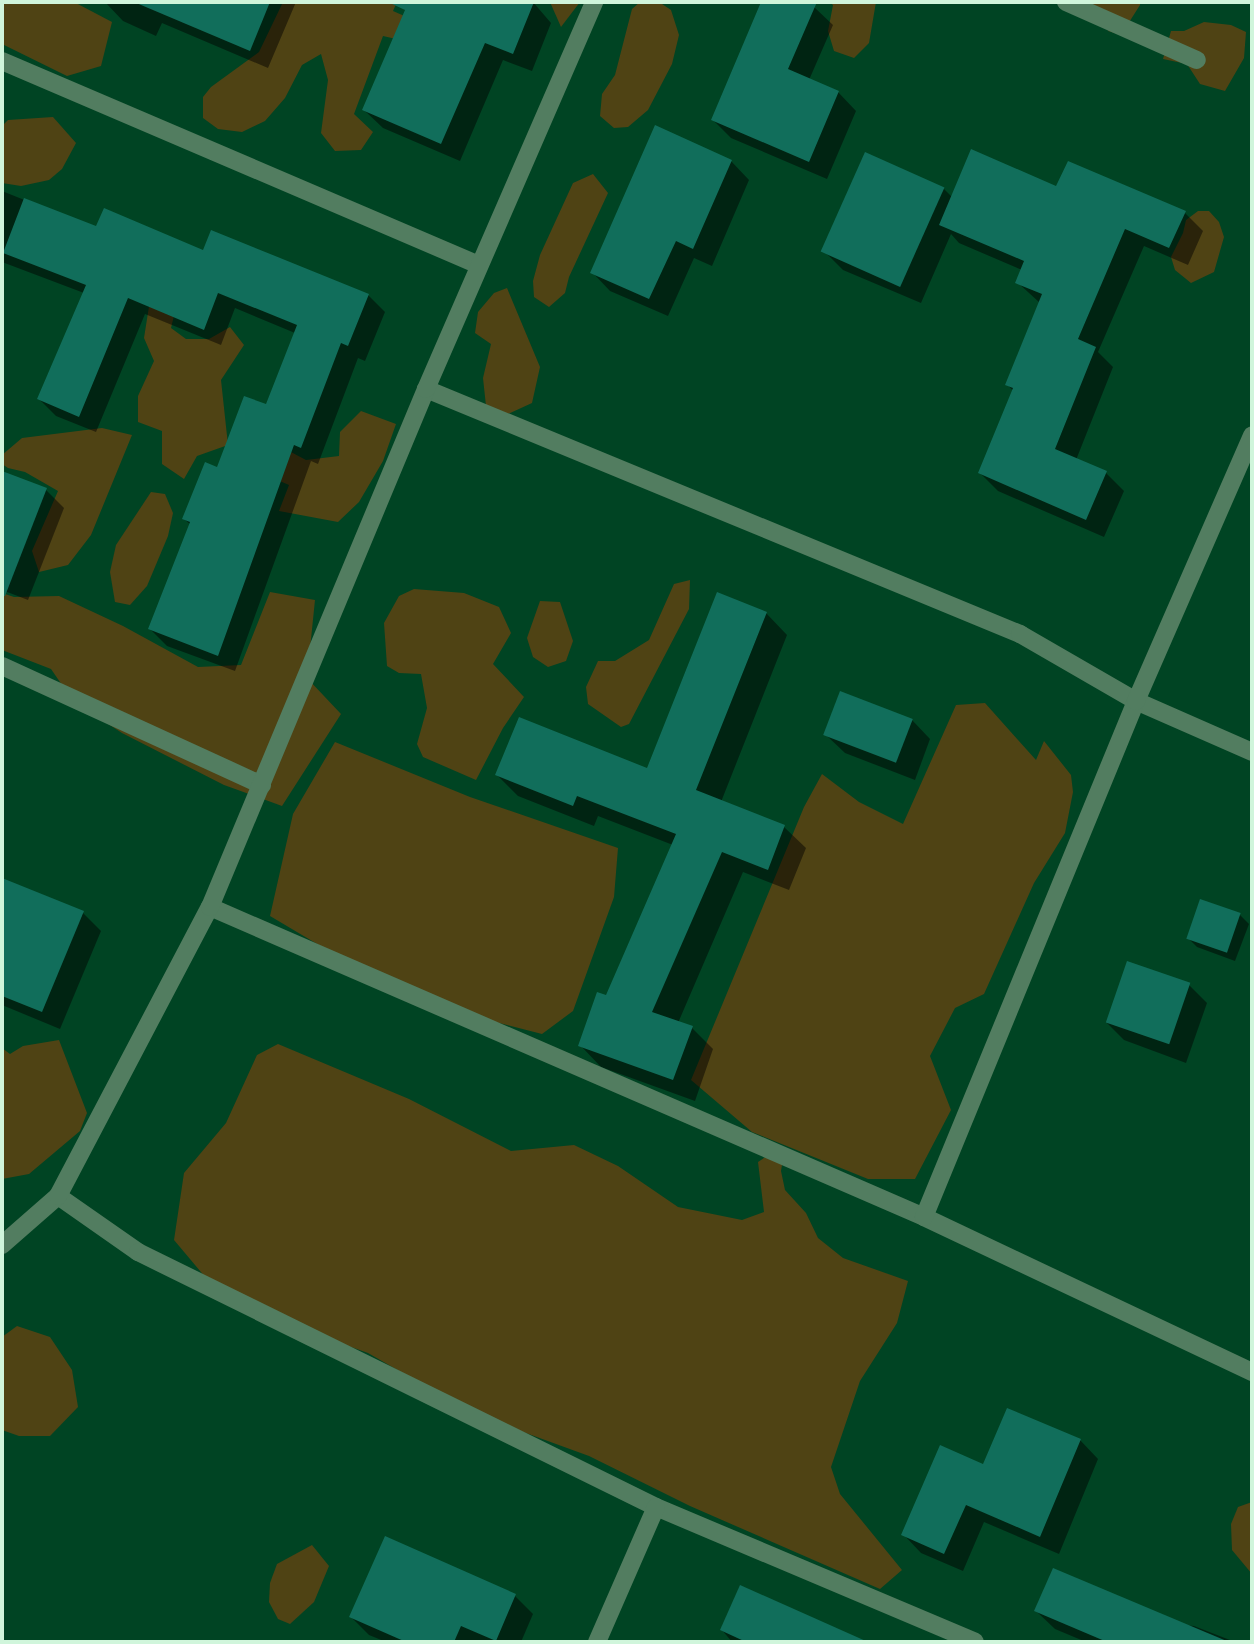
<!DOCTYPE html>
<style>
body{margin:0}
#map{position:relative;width:1254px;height:1644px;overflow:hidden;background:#004423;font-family:Inter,sans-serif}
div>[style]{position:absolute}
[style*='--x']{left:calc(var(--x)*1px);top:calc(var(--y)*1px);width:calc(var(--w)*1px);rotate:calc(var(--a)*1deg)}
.green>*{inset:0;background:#4f4314}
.shadow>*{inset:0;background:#0007}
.building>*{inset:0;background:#116e5b;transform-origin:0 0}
.minor>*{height:18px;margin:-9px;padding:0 9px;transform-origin:9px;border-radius:9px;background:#527d60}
span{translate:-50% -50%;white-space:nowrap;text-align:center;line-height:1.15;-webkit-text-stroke:5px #0c361f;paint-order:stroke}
.frame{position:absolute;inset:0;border:4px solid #d0f5db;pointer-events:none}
</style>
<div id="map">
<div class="green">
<div style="clip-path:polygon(2px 2px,74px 2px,112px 22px,101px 66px,67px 76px,2px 44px)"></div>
<div style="clip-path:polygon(283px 2px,397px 2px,393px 11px,425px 25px,418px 44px,383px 36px,354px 114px,373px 132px,361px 150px,335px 151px,321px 133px,328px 80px,321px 54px,302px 65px,285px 98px,265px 121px,242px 132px,218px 129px,203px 118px,203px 97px,211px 87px,259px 52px)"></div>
<div style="clip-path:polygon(550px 2px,580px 2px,561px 27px)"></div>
<div style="clip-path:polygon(640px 2px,659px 2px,671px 10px,679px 35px,672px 64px,648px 110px,628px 127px,614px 128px,600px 116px,602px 94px,615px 75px,632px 9px)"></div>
<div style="clip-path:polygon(829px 2px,876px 2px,869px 43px,854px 58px,834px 51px,828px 31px,833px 5px)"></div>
<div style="clip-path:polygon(1054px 2px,1140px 2px,1140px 5px,1121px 35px,1108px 31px,1107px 17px)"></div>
<div style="clip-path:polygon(1204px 22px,1231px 25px,1246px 32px,1244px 58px,1225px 91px,1200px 84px,1187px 64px,1163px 59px,1171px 31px,1184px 31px)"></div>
<div style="clip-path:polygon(53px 117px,76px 143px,62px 169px,49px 180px,21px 186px,2px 183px,2px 126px,8px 120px)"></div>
<div style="clip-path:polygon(593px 174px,608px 193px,569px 277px,565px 293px,549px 307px,534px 297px,533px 281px,540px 255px,573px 183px)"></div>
<div style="clip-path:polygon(1198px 211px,1209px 211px,1219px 222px,1224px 237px,1214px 272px,1191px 283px,1175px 270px,1171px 257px,1183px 233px,1186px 220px)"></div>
<div style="clip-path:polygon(507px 288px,540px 367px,532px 403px,508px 414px,486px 406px,483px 378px,491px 344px,475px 333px,478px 312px,494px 293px)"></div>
<div style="clip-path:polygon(180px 291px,171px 328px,186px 339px,209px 339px,230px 327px,244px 345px,221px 380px,228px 445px,197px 456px,184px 479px,162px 464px,162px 431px,138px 422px,138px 396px,154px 361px,144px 338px,150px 300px)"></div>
<div style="clip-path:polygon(361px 411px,396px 424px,383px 461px,359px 502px,338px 522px,279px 511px,289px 485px,254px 470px,272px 442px,306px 460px,339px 456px,340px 432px)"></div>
<div style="clip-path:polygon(102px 428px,132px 435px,91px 535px,68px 565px,39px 572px,32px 551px,58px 491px,25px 472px,8px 468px,2px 464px,2px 455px,22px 438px)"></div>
<div style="clip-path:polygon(151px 492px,165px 494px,173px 513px,168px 536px,147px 586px,130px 605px,115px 602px,110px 572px,116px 545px)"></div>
<div style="clip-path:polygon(690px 580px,689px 609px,629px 724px,621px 727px,588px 704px,586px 687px,598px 661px,615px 661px,649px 640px,674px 584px)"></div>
<div style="clip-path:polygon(414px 589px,464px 593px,499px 607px,511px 633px,493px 664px,524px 697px,503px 728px,476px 780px,423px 757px,417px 744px,427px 708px,421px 674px,399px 673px,387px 666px,384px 623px,399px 596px)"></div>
<div style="clip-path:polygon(270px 592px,315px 600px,307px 678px,341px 714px,282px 806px,224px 785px,122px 733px,73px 701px,51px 669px,2px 650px,2px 593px,14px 597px,59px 596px,123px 626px,198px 667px,241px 665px)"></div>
<div style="clip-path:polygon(540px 601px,560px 602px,573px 641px,566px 661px,548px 667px,533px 657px,527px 638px)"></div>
<div style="clip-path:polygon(985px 703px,1036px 760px,1044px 741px,1071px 775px,1073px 792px,1065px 833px,1034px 883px,984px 994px,955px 1008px,930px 1056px,951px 1110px,915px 1179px,868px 1179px,752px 1132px,691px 1080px,804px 807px,822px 774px,859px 802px,903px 824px,956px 705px)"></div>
<div style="clip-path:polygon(335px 742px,470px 797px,618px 848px,614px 897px,573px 1011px,542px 1034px,472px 1016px,388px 986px,270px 916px,293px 814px)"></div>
<div style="clip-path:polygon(59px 1040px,87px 1113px,80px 1131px,29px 1174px,2px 1179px,2px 1048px,10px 1054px,23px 1046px)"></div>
<div style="clip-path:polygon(278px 1044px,409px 1099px,511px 1151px,574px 1145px,618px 1166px,678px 1207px,742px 1220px,764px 1212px,758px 1162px,770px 1154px,783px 1159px,781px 1171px,785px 1190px,806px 1213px,818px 1238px,843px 1258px,908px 1281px,897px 1323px,860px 1381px,831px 1467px,840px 1494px,902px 1570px,880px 1589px,690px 1506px,589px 1456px,474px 1414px,368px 1353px,227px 1303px,174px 1240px,184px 1173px,226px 1123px,257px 1055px)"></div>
<div style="clip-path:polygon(17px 1326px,50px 1337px,72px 1370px,78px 1407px,50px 1436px,19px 1436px,2px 1430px,2px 1337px)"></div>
<div style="clip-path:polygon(1252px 1502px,1252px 1574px,1232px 1550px,1231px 1524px,1238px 1507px)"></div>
<div style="clip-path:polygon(312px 1545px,329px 1566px,314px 1602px,290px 1624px,278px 1619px,269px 1602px,270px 1583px,277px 1564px)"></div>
</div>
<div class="shadow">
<div style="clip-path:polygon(105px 2px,296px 2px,268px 68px,162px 23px,156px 36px,123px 21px)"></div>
<div style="clip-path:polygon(406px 2px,533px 2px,551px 23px,532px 71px,503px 60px,460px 161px,383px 128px,364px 110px,406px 11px,404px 9px)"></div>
<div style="clip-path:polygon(763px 2px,802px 2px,814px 7px,833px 25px,809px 80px,838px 92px,856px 111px,827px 179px,731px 138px,713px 120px)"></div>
<div style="clip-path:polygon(866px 155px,944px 189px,952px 197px,1057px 188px,1185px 213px,1203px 231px,1188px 265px,1144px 246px,1098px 352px,1113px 367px,1076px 460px,1106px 473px,1124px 491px,1104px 537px,998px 491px,980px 473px,1014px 392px,1007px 384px,1040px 303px,1017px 282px,1022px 270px,959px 243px,951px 234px,921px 303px,843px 270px,824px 251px)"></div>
<div style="clip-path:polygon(731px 161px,749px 180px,712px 266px,694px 258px,668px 316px,610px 291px,592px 272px)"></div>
<div style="clip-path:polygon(2px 191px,97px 229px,204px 252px,368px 295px,385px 312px,365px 361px,358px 358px,318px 464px,311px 461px,235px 671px,167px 646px,150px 629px,191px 525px,184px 519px,267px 406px,295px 333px,235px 308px,221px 345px,145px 314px,96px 432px,56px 416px,39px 399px,84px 293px,2px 262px)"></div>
<div style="clip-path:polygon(2px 473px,46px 490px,64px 508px,28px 600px,2px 590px)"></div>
<div style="clip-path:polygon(766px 613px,787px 635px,721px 802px,784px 827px,806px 848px,789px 890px,743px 872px,678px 1023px,692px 1028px,713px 1049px,695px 1101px,601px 1067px,580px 1045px,607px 997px,673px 845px,598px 816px,594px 826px,518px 796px,497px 775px,648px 770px)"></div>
<div style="clip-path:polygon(912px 720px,930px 739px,915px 780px,845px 753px,826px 735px)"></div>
<div style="clip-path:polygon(9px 883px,83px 913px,101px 931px,60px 1029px,2px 1005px,2px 900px)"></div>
<div style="clip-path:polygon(1240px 915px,1249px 924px,1235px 961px,1197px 947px,1188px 938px)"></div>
<div style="clip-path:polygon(1189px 985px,1207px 1003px,1186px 1063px,1124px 1040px,1106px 1022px)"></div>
<div style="clip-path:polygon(1080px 1440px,1098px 1459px,1059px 1554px,984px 1522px,963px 1571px,921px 1553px,903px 1534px,984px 1467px)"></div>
<div style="clip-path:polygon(515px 1596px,533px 1614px,521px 1642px,386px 1642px,369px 1635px,351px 1617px)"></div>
<div style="clip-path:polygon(1036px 1611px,1194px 1626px,1235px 1642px,1086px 1642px,1055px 1629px)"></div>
<div style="clip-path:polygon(722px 1630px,829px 1637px,827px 1642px,732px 1642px)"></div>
</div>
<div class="building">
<div style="clip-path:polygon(134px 2px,270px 2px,250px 51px)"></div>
<div style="clip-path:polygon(388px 2px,534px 2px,513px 54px,485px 43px,441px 144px,362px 110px,405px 10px)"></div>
<div style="clip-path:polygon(761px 2px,817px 2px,788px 69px,839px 91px,809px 162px,711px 120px)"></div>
<div style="clip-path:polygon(655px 125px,732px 160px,693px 249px,676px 241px,649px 299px,590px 273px)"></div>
<div style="clip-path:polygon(971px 149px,1056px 186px,1068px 161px,1186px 211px,1169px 248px,1125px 229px,1078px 339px,1096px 347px,1055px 449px,1107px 471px,1086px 520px,978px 473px,1013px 388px,1005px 385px,1042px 294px,1015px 283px,1024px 261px,939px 225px)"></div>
<div style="left:865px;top:152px;width:87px;height:109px;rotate:24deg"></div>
<div style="clip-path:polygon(24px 198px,96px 226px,104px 208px,203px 250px,211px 230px,369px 294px,348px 346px,341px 343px,301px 448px,294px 445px,218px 656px,148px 629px,190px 522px,182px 519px,205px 462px,217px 467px,244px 396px,266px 404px,297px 325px,218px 293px,204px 330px,128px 298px,79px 417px,37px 399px,86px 285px,3px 253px)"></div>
<div style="clip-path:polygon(2px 471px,47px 488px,5px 596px,2px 596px)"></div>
<div style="clip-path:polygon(717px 592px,767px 612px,696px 790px,785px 825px,768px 870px,722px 852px,652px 1012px,693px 1026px,673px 1080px,578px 1046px,597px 992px,606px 995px,676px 834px,577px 796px,573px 806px,495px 775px,519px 717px,647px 768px)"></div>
<div style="left:840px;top:691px;width:78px;height:47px;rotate:21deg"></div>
<div style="clip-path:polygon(2px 878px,84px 911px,42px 1012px,2px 996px)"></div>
<div style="left:1200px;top:899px;width:43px;height:42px;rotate:19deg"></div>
<div style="left:1127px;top:961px;width:67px;height:65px;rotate:19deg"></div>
<div style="clip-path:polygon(1007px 1408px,1081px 1439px,1040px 1537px,966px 1505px,944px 1554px,901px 1535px,940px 1445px,983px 1464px)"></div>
<div style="clip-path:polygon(385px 1536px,516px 1594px,496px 1641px,461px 1626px,454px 1642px,406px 1642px,349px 1617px)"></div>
<div style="clip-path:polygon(1053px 1568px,1229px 1642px,1107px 1642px,1034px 1611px)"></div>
<div style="clip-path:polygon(740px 1585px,868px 1642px,746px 1642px,720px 1630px)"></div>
</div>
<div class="minor">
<div style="--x:1066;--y:2;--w:143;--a:23.9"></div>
<div style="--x:2;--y:61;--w:519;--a:23.16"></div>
<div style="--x:426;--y:389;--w:643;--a:22.41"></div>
<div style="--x:1020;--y:634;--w:134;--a:30"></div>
<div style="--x:1136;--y:701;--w:127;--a:23.7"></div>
<div style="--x:2;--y:666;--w:286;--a:24.6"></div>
<div style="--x:210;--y:907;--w:778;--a:23.47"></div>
<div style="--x:924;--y:1217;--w:363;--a:25.3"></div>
<div style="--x:58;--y:1196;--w:98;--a:35"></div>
<div style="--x:138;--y:1252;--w:577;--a:26.21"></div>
<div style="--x:656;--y:1507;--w:346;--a:22.9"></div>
<div style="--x:924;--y:1217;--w:558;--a:-67.66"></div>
<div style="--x:1136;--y:701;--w:290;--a:-66.4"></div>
<div style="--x:2;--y:1245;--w:74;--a:-41.2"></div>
<div style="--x:58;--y:1196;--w:327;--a:-62.3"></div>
<div style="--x:210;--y:907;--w:561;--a:-67.36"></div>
<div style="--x:426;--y:389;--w:422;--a:-66.5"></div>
<div style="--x:597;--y:1642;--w:147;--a:-66.4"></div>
</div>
<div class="frame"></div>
</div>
